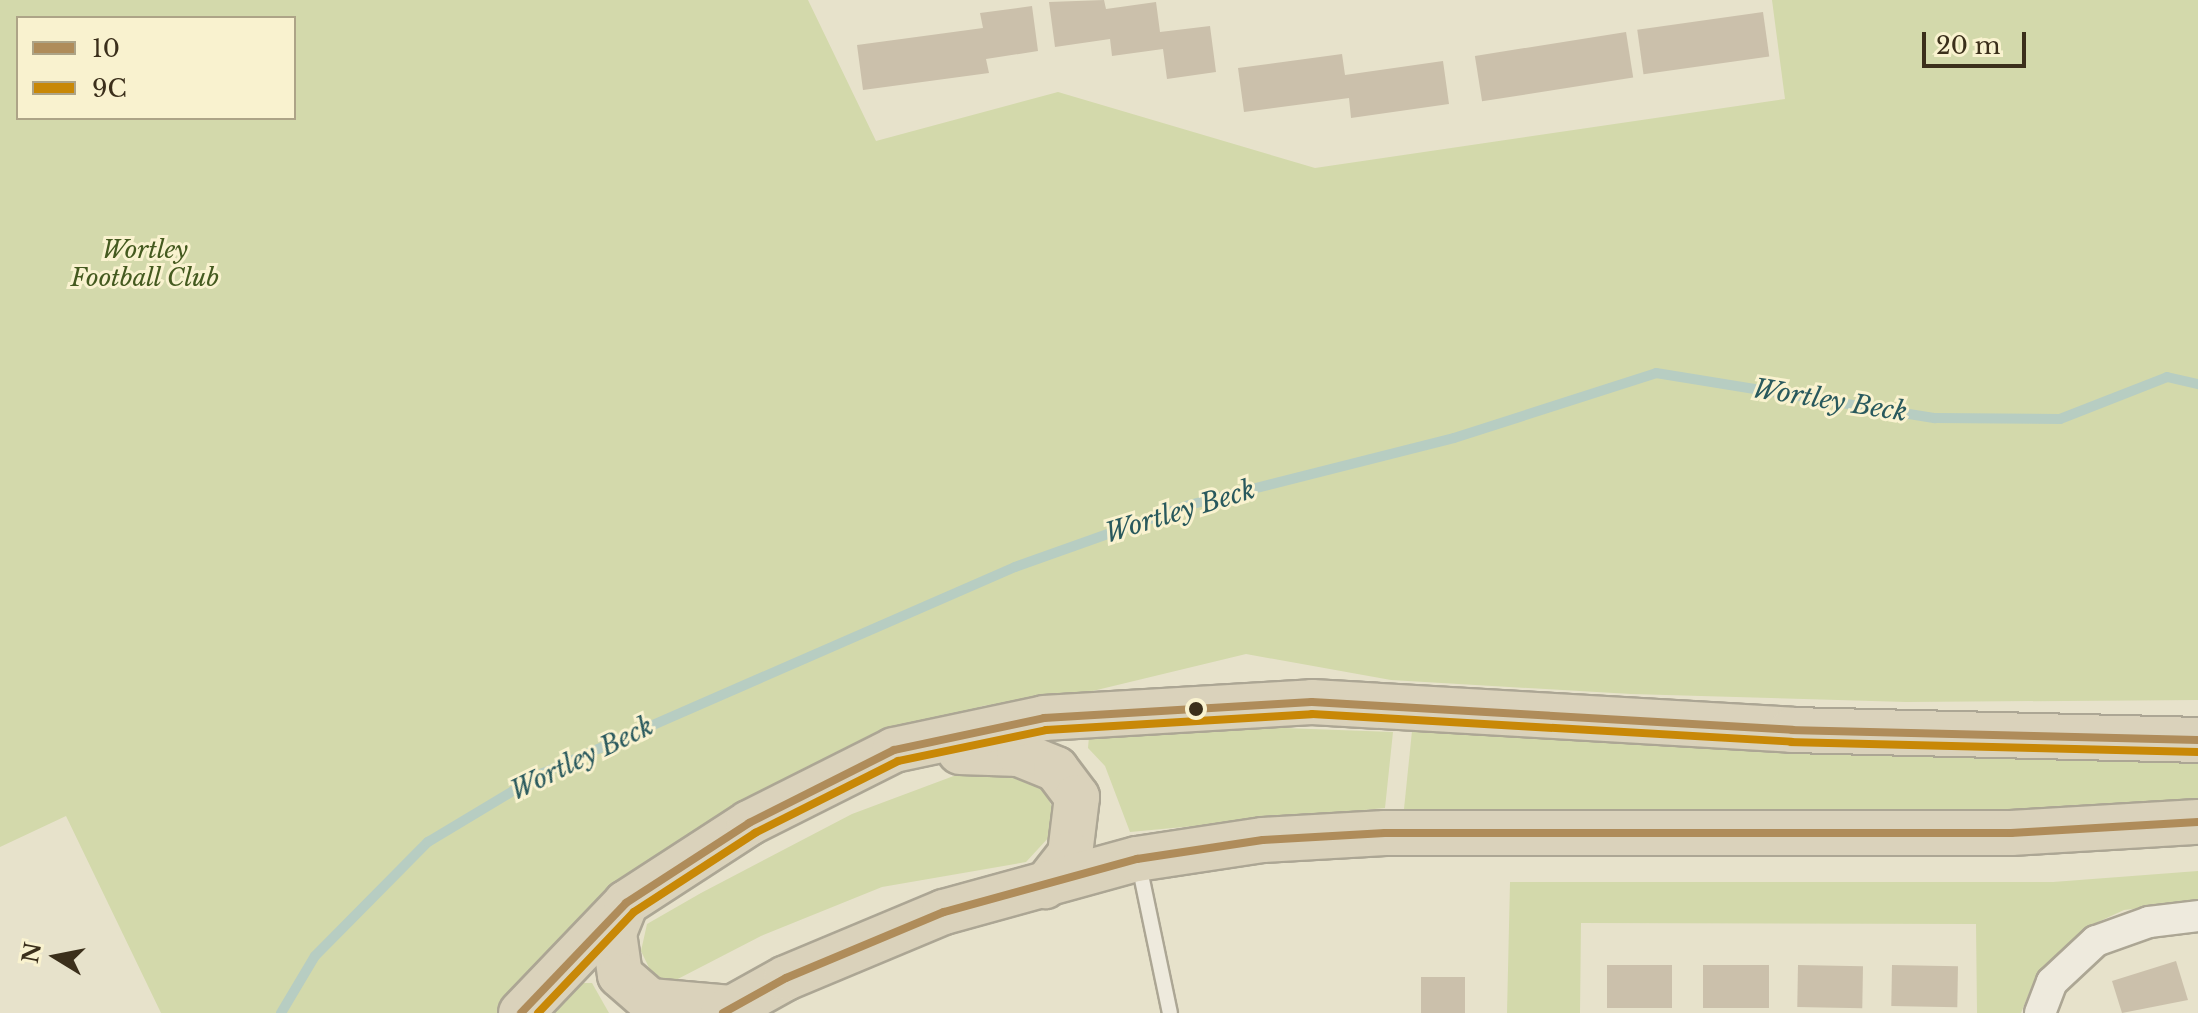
<!DOCTYPE html>
<style>
body{margin:0}
#map{position:relative;width:2198px;height:1013px;overflow:hidden;background:#e7e2cb;font-family:"Libre Baskerville",serif}
div>[style]{position:absolute}
[style*='--x']{left:calc(var(--x)*1px);top:calc(var(--y)*1px);width:calc(var(--w)*1px);rotate:calc(var(--a)*1deg)}
.green>*{inset:0;background:#d3d9ab}
.stream>*{height:10px;margin:-5px;padding:0 5px;transform-origin:5px;border-radius:5px;background:#b7cdc2}
.building>*{inset:0;background:#cbc0ab;transform-origin:0 0}
.roads{filter:drop-shadow(2px 0 #aca694) drop-shadow(-2px 0 #aca694) drop-shadow(0 2px #aca694) drop-shadow(0 -2px #aca694)}
.lane>*{height:14px;margin:-7px;padding:0 7px;transform-origin:7px;border-radius:7px;background:#eeeadd}
.street>*{height:30px;margin:-15px;padding:0 15px;transform-origin:15px;border-radius:15px;background:#eeeadd}
.highway>*{height:44px;margin:-22px;padding:0 22px;transform-origin:22px;border-radius:22px;background:#dad2bb}
.bus-1>*{height:8px;margin:-4px;padding:0 4px;transform-origin:4px;border-radius:4px;background:#af8c5a}
.bus-2>*{height:8px;margin:-4px;padding:0 4px;transform-origin:4px;border-radius:4px;background:#c88807}
.dots>*{width:22px;height:22px;translate:-50% -50%;box-sizing:border-box;border:4px solid #f9f2cf;border-radius:50%}
span{translate:-50% -50%;white-space:nowrap;text-align:center;line-height:1.15;-webkit-text-stroke:6px #f9f2cf;paint-order:stroke}
.park-label{font-size:24px;color:#445a1f;font-style:italic}
.water-label{font-size:26px;color:#29595d;font-style:italic}
.legend{position:absolute;left:16px;top:16px;width:280px;height:104px;box-sizing:border-box;background:#f9f2cf;border:2px solid #ada487;margin:0;padding:10px 14px;list-style:none;font-size:24px;color:#3b2f1b}
.legend li{display:flex;align-items:center;gap:16px;height:40px}
.legend b{width:40px;border:2px solid #ada487}
.north{position:absolute;left:16px;top:917px;width:80px;height:80px;-webkit-text-stroke:6px #f9f2cf;paint-order:stroke;rotate:280deg;font-size:22px;font-weight:700;line-height:32px;text-align:center;color:#3b2f1b}
.north::after{content:'';display:block;margin:auto;width:28px;height:36px;background:#3b2f1b;clip-path:polygon(50% 0,100% 100%,50% 72%,0 100%)}
.scale{position:absolute;left:1922px;top:32px;width:104px;height:36px;box-sizing:border-box;border:4px solid #3b2f1b;border-top:0;padding-left:10px;font-size:24px;line-height:28px;white-space:nowrap;color:#3b2f1b;-webkit-text-stroke:6px #f9f2cf;paint-order:stroke}
</style>
<div id="map">
<div class="green">
<div style="clip-path:polygon(evenodd,0 0,808px 0,876px 141px,1058px 92px,1315px 168px,1785px 99px,1772px 0,2198px 0,2198px 700px,1906px 702px,1631px 694px,1391px 680px,1246px 654px,1076px 695px,982px 706px,749px 823px,521px 1013px,161px 1013px,66px 816px,0 847px,0 0,18px 18px,294px 18px,294px 118px,18px 118px,18px 18px)"></div>
<div style="clip-path:polygon(1201px 725px,1393px 732px,1385px 808px,1130px 832px,1105px 766px,1088px 748px,1089px 736px)"></div>
<div style="clip-path:polygon(1412px 731px,2198px 761px,2198px 804px,2137px 811px,1809px 818px,1404px 809px)"></div>
<div style="clip-path:polygon(1022px 770px,1043px 785px,1053px 810px,1050px 836px,1026px 862px,882px 887px,761px 936px,670px 983px,652px 974px,641px 951px,647px 924px,701px 893px,852px 814px,959px 774px)"></div>
<div style="clip-path:polygon(2198px 871px,2198px 901px,2124px 910px,2085px 928px,2031px 988px,2021px 1013px,1977px 1013px,1976px 924px,1581px 923px,1580px 1013px,1507px 1013px,1510px 882px,2053px 882px)"></div>
<div style="clip-path:polygon(574px 983px,592px 983px,609px 1013px,539px 1013px)"></div>
</div>
<div class="stream">
<div style="--x:281;--y:1013;--w:66;--a:-59.2"></div>
<div style="--x:315;--y:956;--w:161;--a:-45.3"></div>
<div style="--x:428;--y:842;--w:134;--a:-31"></div>
<div style="--x:543;--y:773;--w:515;--a:-23.58"></div>
<div style="--x:1015;--y:567;--w:185;--a:-19.6"></div>
<div style="--x:1189;--y:505;--w:273;--a:-14.2"></div>
<div style="--x:1454;--y:438;--w:212;--a:-17.8"></div>
<div style="--x:1656;--y:373;--w:283;--a:9.2"></div>
<div style="--x:1935;--y:418;--w:125;--a:0.5"></div>
<div style="--x:2060;--y:419;--w:115;--a:-21.4"></div>
<div style="--x:2167;--y:377;--w:32;--a:13"></div>
</div>
<div class="building">
<div style="clip-path:polygon(1104px 0,1106px 9px,1156px 2px,1160px 32px,1210px 26px,1216px 72px,1167px 79px,1163px 49px,1112px 56px,1110px 39px,1055px 47px,1049px 2px)"></div>
<div style="clip-path:polygon(1032px 6px,1038px 51px,986px 59px,989px 73px,863px 90px,857px 45px,983px 28px,980px 13px)"></div>
<div style="left:1763px;top:12px;width:45px;height:127px;rotate:82deg"></div>
<div style="left:1626px;top:32px;width:46px;height:153px;rotate:81deg"></div>
<div style="clip-path:polygon(1342px 54px,1345px 75px,1443px 61px,1449px 104px,1351px 118px,1349px 98px,1244px 112px,1238px 68px)"></div>
<div style="clip-path:polygon(2176px 961px,2188px 1000px,2122px 1013px,2112px 981px)"></div>
<div style="left:1607px;top:965px;width:65px;height:43px"></div>
<div style="left:1703px;top:965px;width:66px;height:43px"></div>
<div style="left:1798px;top:965px;width:65px;height:42px;rotate:1deg"></div>
<div style="left:1892px;top:965px;width:66px;height:41px;rotate:1deg"></div>
<div style="left:1421px;top:977px;width:44px;height:36px"></div>
</div>
<div class="roads">
<div class="lane">
<div style="--x:1139;--y:865;--w:151;--a:78.2"></div>
</div>
<div class="street">
<div style="--x:2040;--y:1013;--w:33;--a:-69"></div>
<div style="--x:2052;--y:982;--w:60;--a:-43"></div>
<div style="--x:2096;--y:941;--w:56;--a:-19.7"></div>
<div style="--x:2149;--y:922;--w:49;--a:-7"></div>
</div>
<div class="highway">
<div style="--x:960;--y:752;--w:59;--a:1.9"></div>
<div style="--x:1019;--y:754;--w:40;--a:22"></div>
<div style="--x:1056;--y:769;--w:35;--a:53"></div>
<div style="--x:1077;--y:797;--w:57;--a:97"></div>
<div style="--x:1070;--y:854;--w:41;--a:128"></div>
<div style="--x:626;--y:903;--w:32;--a:112"></div>
<div style="--x:614;--y:933;--w:42;--a:81.9"></div>
<div style="--x:620;--y:975;--w:40;--a:41"></div>
<div style="--x:650;--y:1001;--w:81;--a:4.9"></div>
<div style="--x:521;--y:1013;--w:152;--a:-46.3"></div>
<div style="--x:626;--y:903;--w:147;--a:-33"></div>
<div style="--x:749;--y:823;--w:162;--a:-26.7"></div>
<div style="--x:894;--y:750;--w:153;--a:-12"></div>
<div style="--x:1044;--y:718;--w:268;--a:-3.4"></div>
<div style="--x:1312;--y:702;--w:481;--a:3.3"></div>
<div style="--x:1792;--y:730;--w:406;--a:1.4"></div>
<div style="--x:723;--y:1013;--w:72;--a:-29.1"></div>
<div style="--x:786;--y:978;--w:171;--a:-22.7"></div>
<div style="--x:944;--y:912;--w:200;--a:-15.4"></div>
<div style="--x:1137;--y:859;--w:127;--a:-8.6"></div>
<div style="--x:1263;--y:840;--w:122;--a:-3.3"></div>
<div style="--x:1385;--y:833;--w:626;--a:0"></div>
<div style="--x:2011;--y:833;--w:187;--a:-3.4"></div>
</div>
</div>
<div class="bus-1">
<div style="--x:521;--y:1013;--w:152;--a:-46.3"></div>
<div style="--x:626;--y:903;--w:147;--a:-33"></div>
<div style="--x:749;--y:823;--w:162;--a:-26.7"></div>
<div style="--x:894;--y:750;--w:153;--a:-12"></div>
<div style="--x:1044;--y:718;--w:268;--a:-3.4"></div>
<div style="--x:1312;--y:702;--w:481;--a:3.3"></div>
<div style="--x:1792;--y:730;--w:406;--a:1.4"></div>
<div style="--x:723;--y:1013;--w:72;--a:-29.1"></div>
<div style="--x:786;--y:978;--w:171;--a:-22.7"></div>
<div style="--x:944;--y:912;--w:200;--a:-15.4"></div>
<div style="--x:1137;--y:859;--w:127;--a:-8.6"></div>
<div style="--x:1263;--y:840;--w:122;--a:-3.3"></div>
<div style="--x:1385;--y:833;--w:626;--a:0"></div>
<div style="--x:2011;--y:833;--w:187;--a:-3.4"></div>
</div>
<div class="bus-2">
<div style="--x:538;--y:1013;--w:139;--a:-46.5"></div>
<div style="--x:634;--y:912;--w:145;--a:-33.1"></div>
<div style="--x:755;--y:833;--w:160;--a:-26.7"></div>
<div style="--x:898;--y:761;--w:151;--a:-11.8"></div>
<div style="--x:1046;--y:730;--w:266;--a:-3.4"></div>
<div style="--x:1312;--y:714;--w:480;--a:3.3"></div>
<div style="--x:1791;--y:742;--w:407;--a:1.4"></div>
</div>
<div class="dots">
<div style="left:1196px;top:709px;background:#3b2f1b"></div>
</div>
<div class="park-label">
<span style="left:145px;top:264px">Wortley<br>Football Club</span>
</div>
<div class="water-label">
<span style="left:1830px;top:401px;rotate:9deg">Wortley Beck</span>
<span style="left:1180px;top:512px;rotate:-17deg">Wortley Beck</span>
<span style="left:582px;top:759px;rotate:-26deg">Wortley Beck</span>
</div>
<ul class="legend">
<li><b style="height:10px;background:#af8c5a"></b>10</li>
<li><b style="height:10px;background:#c88807"></b>9C</li>
</ul>
<div class="north">N</div>
<div class="scale">20 m</div>
</div>
